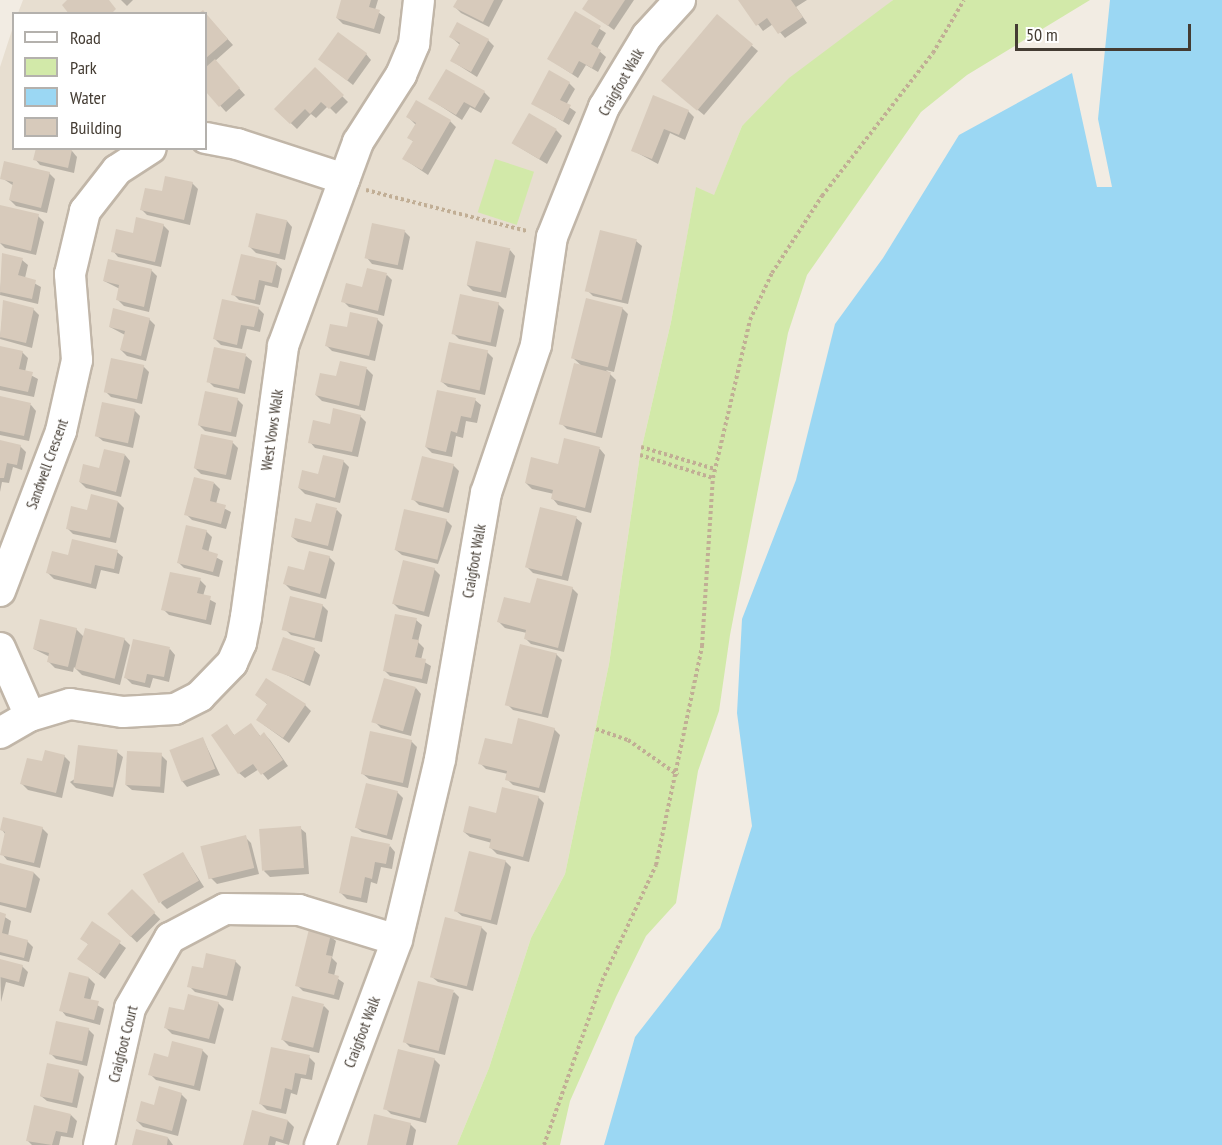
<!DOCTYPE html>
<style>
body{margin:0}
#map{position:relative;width:1222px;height:1145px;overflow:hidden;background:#f2ece3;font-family:"PT Sans Narrow",sans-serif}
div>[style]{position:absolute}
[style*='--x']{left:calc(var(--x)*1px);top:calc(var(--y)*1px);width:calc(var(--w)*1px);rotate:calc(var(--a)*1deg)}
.residential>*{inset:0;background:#e7ded0}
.green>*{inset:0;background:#d2e9a9;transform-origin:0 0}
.water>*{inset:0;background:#9bd7f3}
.shadow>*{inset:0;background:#0003;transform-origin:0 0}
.building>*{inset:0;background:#d7cabb;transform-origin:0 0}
.path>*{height:4px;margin-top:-2px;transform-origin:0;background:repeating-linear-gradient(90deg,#c1ae95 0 3px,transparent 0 6px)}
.roads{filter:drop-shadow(2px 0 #c1b6a8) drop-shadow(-2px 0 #c1b6a8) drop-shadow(0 2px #c1b6a8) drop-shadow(0 -2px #c1b6a8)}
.minor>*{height:30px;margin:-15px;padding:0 15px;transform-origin:15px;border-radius:15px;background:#fff}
span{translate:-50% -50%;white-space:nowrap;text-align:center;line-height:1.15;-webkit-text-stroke:5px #fff;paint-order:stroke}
.street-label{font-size:15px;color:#443c33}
.legend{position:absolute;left:12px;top:12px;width:195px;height:138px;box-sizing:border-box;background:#fff;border:2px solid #b4b1ad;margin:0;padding:8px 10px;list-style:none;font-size:18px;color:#443c33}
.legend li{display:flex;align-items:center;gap:12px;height:30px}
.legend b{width:30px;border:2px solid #b4b1ad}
.scale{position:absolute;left:1015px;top:24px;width:176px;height:27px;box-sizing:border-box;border:3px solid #443c33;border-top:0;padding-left:8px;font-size:18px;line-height:21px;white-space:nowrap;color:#443c33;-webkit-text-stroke:4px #fff;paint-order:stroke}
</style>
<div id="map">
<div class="residential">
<div style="clip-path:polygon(23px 0,893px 0,742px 126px,714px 196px,696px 188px,671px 322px,640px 455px,609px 664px,565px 874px,531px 938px,489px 1068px,457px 1145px,0 1145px,0 67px,13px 27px,14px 148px,206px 148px,206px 14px,18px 13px)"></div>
</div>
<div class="green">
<div style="clip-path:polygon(893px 0,1090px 0,967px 75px,921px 112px,807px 275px,788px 333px,730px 635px,719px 711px,698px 771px,676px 903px,646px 936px,616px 997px,570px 1101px,560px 1145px,457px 1145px,489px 1068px,531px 938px,565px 874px,609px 664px,640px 455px,671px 322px,696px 187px,714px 195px,742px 126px,789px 78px)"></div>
<div style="left:495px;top:159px;width:41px;height:56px;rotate:18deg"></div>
</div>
<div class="water">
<div style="clip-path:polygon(1110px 0,1222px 0,1222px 1145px,604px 1145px,635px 1037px,720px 928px,752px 826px,737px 713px,742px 619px,796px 480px,835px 324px,883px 258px,959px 135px,1072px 73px,1097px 187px,1112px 187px,1098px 119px)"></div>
</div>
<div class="shadow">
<div style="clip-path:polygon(121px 0,133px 0,127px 6px)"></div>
<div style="clip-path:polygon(343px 0,378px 0,375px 10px,385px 17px,380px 34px,343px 24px,337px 18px)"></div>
<div style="clip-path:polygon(459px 0,503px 0,489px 27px,461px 13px,455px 7px)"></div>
<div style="clip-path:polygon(590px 0,634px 0,614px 30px,584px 8px)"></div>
<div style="clip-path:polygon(740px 0,807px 0,796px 7px,807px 23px,785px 38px,773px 24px,763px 31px)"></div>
<div style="clip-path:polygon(575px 13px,606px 33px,597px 49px,606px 57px,598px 72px,586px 65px,578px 78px,549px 59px)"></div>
<div style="clip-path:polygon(206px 15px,233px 45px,215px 61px,245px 95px,226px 112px,206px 90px)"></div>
<div style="clip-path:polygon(717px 16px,758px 51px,704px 115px,669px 86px)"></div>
<div style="clip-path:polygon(451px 37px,488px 40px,494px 46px,477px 77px,452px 61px,460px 45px)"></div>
<div style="clip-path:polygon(366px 54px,371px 60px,353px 85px,321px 60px)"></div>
<div style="clip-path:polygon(315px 69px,348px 102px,336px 114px,328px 106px,316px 118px,311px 114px,297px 129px,276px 109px)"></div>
<div style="clip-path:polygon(569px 83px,575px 89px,566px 105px,576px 112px,569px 125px,532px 103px)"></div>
<div style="clip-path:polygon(484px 92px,490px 98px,481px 113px,470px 107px,462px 120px,430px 99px)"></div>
<div style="clip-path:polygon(688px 111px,694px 117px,685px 140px,670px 133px,658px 164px,632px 150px)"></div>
<div style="clip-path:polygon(408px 117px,450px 121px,456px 127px,428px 175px,404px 159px,414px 142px,409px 138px,416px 125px)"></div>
<div style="clip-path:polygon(556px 130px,562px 136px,547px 164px,514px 144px)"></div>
<div style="clip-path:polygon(37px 148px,72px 151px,77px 157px,74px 173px,40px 165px,35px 159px)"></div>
<div style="clip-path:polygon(49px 173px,55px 179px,47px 213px,16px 206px,10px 200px,14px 186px,2px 178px)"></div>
<div style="clip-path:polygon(192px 183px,198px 189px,190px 225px,147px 215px,142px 210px,163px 193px)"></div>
<div style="clip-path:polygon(0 207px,38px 216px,44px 222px,36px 255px,5px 248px,0 243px)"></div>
<div style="clip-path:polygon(287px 221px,292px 227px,285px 260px,256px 253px,250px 247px)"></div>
<div style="clip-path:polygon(163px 225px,169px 231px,161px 267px,118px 257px,113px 251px,134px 235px)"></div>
<div style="clip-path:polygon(404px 231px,410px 237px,403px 270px,372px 264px,367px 258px)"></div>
<div style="clip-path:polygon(636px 241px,642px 246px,628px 304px,593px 296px,587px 290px)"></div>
<div style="clip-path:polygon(510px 250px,515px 256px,506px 298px,473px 291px,467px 285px)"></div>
<div style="clip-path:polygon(3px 255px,22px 260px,28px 265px,25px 278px,41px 287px,38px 304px,0 295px)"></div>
<div style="clip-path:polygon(276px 264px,282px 269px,278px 288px,265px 285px,260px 305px,239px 300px,233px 294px)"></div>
<div style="clip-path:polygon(151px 270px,157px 276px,149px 312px,124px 306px,118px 300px,120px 289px,104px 281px)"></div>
<div style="clip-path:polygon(387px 275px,392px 280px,384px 316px,349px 307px,343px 301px)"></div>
<div style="clip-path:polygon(4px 302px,33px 309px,39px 315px,32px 348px,0 339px)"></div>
<div style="clip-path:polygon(498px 304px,504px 310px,496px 347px,459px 339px,453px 333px)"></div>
<div style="clip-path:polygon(258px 308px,264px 314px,260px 332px,247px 329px,242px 349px,221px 345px,215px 339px)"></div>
<div style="clip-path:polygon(622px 308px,628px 314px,614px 372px,606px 370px,616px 380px,602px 438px,567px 429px,561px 423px,583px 367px,573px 358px)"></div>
<div style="clip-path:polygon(149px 319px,155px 325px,146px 361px,127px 356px,121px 350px,125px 335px,110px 327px)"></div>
<div style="clip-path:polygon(377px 319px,383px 325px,375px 361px,332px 351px,327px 346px,348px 329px)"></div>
<div style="clip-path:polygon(0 347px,22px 352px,28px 358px,25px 372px,38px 379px,34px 397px,0 390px)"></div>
<div style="clip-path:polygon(487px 352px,493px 358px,485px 395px,448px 387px,442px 382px)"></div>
<div style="clip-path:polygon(246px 356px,252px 361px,245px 394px,214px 387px,208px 381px)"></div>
<div style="clip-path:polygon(341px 363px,367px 369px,373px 375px,365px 411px,322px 401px,316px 395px,338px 378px)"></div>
<div style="clip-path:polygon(143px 366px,149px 372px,142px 404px,111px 397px,106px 392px)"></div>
<div style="clip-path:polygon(0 397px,31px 405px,36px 411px,29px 441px,0 435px)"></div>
<div style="clip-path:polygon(237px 399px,243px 405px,236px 437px,205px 431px,199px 425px)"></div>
<div style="clip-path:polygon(475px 400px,481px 405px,477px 423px,466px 421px,463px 438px,456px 436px,452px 457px,432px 453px,426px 447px)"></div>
<div style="clip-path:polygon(134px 410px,140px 416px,133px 448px,103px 441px,97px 436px)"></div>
<div style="clip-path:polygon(360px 416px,366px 422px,358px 457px,315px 448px,310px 442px,331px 425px)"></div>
<div style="clip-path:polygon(565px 440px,600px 449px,605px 455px,591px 513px,558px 505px,553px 499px,554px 494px,532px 489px,526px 483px,559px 466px)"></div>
<div style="clip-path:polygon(0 441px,20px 446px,26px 452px,22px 470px,13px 467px,9px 483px,2px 482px,0 492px)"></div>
<div style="clip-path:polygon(232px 442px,238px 448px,231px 480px,201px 474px,195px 468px)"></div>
<div style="clip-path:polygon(125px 455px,130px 461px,121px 497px,86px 488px,80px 482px)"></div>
<div style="clip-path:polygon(343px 461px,349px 467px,340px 503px,305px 494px,299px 488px)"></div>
<div style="clip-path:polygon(453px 465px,459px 471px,449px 513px,419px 505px,413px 499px)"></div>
<div style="clip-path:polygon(214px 483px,220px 489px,216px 504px,231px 512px,226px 529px,192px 520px,186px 514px)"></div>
<div style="clip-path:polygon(118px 502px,124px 508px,116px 543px,73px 534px,67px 528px,88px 511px)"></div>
<div style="clip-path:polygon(337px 510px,342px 515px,333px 551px,298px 542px,292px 537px)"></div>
<div style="clip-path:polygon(576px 518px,582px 523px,568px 581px,533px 573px,527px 567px)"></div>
<div style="clip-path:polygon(446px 520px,452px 526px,438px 564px,402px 555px,396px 550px)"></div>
<div style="clip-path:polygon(206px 531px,212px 537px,208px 553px,223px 561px,219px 577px,184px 568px,178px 562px)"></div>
<div style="clip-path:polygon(117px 552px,123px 557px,119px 574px,101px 570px,96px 589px,54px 579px,48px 573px)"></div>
<div style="clip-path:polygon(329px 557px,335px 563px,326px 599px,291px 590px,285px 584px)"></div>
<div style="clip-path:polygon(434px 569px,440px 575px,429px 617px,399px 609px,393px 603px)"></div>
<div style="clip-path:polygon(200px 580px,206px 586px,203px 596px,216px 603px,211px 625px,169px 615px,163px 609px)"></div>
<div style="clip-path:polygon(572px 588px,578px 594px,564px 652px,531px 644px,525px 638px,527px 633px,505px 628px,499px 622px)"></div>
<div style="clip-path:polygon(322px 605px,328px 611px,322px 642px,291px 635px,285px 629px)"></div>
<div style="clip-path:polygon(416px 620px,422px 625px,418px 642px,424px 648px,421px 660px,431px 666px,427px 684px,390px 676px,384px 670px)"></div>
<div style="clip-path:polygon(76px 629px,84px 637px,124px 639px,130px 645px,120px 685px,82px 675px,74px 667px,73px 672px,55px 668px,49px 662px,50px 657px,34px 649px)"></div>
<div style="clip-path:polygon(170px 649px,175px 655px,169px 682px,153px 678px,150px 688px,132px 684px,126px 678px)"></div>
<div style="clip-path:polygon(314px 650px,320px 655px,310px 686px,274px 669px)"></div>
<div style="clip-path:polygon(556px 654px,562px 660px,548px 718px,513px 710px,507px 704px)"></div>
<div style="clip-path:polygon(416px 688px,421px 694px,411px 736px,381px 728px,375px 722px)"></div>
<div style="clip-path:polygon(257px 695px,305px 705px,311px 711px,289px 743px,264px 725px,268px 705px)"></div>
<div style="clip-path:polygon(251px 725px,261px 737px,264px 734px,270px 740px,288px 766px,268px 780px,259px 769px,245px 778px,239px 773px,226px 726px,235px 736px)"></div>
<div style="clip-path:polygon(554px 729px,560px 735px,545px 793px,513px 785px,507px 779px,508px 774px,486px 769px,480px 763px)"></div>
<div style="clip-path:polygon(203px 739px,220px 775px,187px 787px,182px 781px)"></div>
<div style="clip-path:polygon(411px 741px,417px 747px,408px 788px,369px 779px,363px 774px)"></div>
<div style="clip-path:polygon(117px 752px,123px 757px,113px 797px,76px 788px,70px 782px)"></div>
<div style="clip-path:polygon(161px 755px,167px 761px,164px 793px,132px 790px,126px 785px)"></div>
<div style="clip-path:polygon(64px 756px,70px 762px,62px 798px,28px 790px,22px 784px,43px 763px)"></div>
<div style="clip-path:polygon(397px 792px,403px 798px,392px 840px,362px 832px,356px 827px)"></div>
<div style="clip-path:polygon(538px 797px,544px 803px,529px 862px,497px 854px,491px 848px,492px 843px,470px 837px,464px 832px)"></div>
<div style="clip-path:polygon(42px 828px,48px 834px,40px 868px,7px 860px,2px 854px,6px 835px,2px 830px)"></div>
<div style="clip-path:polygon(300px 828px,306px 833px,309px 874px,270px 877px,264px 871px)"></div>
<div style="clip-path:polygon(245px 837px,251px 843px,259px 874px,217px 884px,211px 878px)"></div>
<div style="clip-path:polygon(390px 846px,395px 852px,392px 869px,381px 867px,377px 884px,371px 882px,367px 903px,347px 899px,341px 893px)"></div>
<div style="clip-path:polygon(183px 854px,204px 887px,167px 909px,161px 903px)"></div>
<div style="clip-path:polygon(505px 861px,511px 867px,497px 925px,462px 916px,456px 911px)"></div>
<div style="clip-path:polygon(0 865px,34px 873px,40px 879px,31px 913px,0 905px)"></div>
<div style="left:132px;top:891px;width:40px;height:33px;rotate:45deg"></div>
<div style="clip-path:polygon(0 914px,11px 921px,8px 936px,27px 941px,33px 947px,29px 962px,0 955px)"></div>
<div style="clip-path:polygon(93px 923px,126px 948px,105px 979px,79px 959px,89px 945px,82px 938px)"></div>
<div style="clip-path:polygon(481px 927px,487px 933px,473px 991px,438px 982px,432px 977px)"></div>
<div style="clip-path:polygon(330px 936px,336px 941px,332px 958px,337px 963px,334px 976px,344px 983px,339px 1000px,303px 991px,297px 985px)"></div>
<div style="clip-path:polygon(0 961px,22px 966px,28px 972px,24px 987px,6px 982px,1px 1002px)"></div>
<div style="clip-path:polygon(235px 961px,241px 967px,233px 1001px,195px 992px,189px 986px,204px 970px)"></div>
<div style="clip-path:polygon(70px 974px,89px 978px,95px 984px,90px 1001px,104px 1009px,100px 1025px,66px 1016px,61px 1010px)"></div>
<div style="clip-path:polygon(454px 992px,459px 997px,445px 1055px,410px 1047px,404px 1041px)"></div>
<div style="clip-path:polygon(218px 1003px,224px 1009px,215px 1044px,172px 1034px,166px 1028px,185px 1012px)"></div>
<div style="clip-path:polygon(324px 1006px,329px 1011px,319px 1053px,289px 1046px,283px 1040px)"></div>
<div style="clip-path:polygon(88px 1029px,94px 1035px,87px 1066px,56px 1059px,50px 1053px)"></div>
<div style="clip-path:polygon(202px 1050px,208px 1056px,200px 1091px,156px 1080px,150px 1074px,170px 1058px)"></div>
<div style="clip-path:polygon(309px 1057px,315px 1063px,312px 1080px,301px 1078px,297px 1095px,291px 1093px,286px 1114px,267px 1110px,261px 1104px)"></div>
<div style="clip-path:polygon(434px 1059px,440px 1065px,426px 1123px,391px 1114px,385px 1108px)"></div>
<div style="clip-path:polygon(78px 1071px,84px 1077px,77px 1108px,47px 1101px,41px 1096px)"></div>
<div style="clip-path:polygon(181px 1094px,187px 1100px,178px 1136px,143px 1127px,137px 1121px)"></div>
<div style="clip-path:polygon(253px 1112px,288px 1121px,294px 1127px,289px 1145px,276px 1141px,275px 1145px,244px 1145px)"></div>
<div style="clip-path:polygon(71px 1115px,77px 1121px,73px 1138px,61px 1136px,59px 1145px,32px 1145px,27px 1140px)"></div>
<div style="clip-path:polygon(410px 1124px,416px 1130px,413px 1145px,368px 1145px)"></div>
<div style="clip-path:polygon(168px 1138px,173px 1145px,134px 1145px)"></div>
</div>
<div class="building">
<div style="clip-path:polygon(67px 0,109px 0,116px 9px,111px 14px,69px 14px,62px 5px)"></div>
<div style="clip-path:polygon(341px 0,371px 0,369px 7px,380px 10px,374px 29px,336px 18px)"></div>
<div style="clip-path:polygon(457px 0,494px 0,483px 22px,453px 7px)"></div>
<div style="clip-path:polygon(588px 0,625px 0,608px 26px,582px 9px)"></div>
<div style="clip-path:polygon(738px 0,791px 0,803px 17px,778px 34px,767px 18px,756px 26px)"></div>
<div style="clip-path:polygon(203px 10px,228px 39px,206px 58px,206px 14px,198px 14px)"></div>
<div style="clip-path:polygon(575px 11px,601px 26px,591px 44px,601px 50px,592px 68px,579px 61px,572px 74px,547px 59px)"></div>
<div style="left:717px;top:14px;width:47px;height:87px;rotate:40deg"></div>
<div style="clip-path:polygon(457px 22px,489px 39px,471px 72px,450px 61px,460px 43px,449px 37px)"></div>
<div style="left:338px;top:32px;width:36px;height:34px;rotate:36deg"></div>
<div style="clip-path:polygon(215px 59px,240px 88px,219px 107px,206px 92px,206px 67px)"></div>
<div style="clip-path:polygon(315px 67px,344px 95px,329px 109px,321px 102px,310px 114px,305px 109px,290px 124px,274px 109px)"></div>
<div style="clip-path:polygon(446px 69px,485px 91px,475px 108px,464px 102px,456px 115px,428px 99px)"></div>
<div style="clip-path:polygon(549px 70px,570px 82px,560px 100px,571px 105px,563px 121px,531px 104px)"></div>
<div style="clip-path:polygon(653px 95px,689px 110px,679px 135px,664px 129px,652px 159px,631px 151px)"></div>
<div style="clip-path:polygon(416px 100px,451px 120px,422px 170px,402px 159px,413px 141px,407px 138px,416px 123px,406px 117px)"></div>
<div style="left:529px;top:113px;width:32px;height:35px;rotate:30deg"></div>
<div style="clip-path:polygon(36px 148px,72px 150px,68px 168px,33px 160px)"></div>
<div style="clip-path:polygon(4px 161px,50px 172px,41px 208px,9px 200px,13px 182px,0 179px)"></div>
<div style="clip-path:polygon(165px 176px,193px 182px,184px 220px,140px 210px,145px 188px,162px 191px)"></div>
<div style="clip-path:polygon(0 205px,39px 214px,31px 251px,0 243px)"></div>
<div style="left:256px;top:213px;width:32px;height:35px;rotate:13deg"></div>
<div style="clip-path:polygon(136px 217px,164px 224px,155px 262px,111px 252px,116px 229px,133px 233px)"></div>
<div style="left:372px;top:223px;width:34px;height:36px;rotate:12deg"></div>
<div style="left:600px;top:230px;width:38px;height:63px;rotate:14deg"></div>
<div style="left:476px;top:241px;width:35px;height:45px;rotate:12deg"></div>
<div style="clip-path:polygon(2px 253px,23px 258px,18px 275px,36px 280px,32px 299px,0 292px)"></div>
<div style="clip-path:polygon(241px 254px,277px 262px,272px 283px,259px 280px,255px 300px,231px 295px)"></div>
<div style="clip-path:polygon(108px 259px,152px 269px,144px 307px,116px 300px,119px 285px,103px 281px)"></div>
<div style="clip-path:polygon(367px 268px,387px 273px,378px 311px,341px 302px,346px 283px,362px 287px)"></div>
<div style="left:460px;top:294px;width:40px;height:41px;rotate:12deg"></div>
<div style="left:586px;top:298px;width:38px;height:62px;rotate:14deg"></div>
<div style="clip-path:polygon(222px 299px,259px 307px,254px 327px,241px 325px,237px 345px,213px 339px)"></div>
<div style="clip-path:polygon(3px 300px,34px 308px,26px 343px,0 337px)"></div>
<div style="clip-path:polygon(113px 308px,150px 318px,141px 356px,120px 350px,125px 331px,109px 327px)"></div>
<div style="clip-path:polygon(350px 312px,378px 318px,369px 356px,325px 346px,330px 324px,347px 327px)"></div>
<div style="left:449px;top:342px;width:40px;height:41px;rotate:12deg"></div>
<div style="clip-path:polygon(0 346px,23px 351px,19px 369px,33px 372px,28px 392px,0 386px)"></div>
<div style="left:214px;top:347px;width:33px;height:36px;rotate:12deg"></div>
<div style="left:111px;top:358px;width:34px;height:35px;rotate:12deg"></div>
<div style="clip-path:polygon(340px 361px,367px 367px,359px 406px,315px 395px,320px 373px,336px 376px)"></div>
<div style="left:574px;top:363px;width:38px;height:63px;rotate:14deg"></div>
<div style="clip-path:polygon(437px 390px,476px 398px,471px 418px,461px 416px,457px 433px,451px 431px,446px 452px,425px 447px)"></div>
<div style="left:205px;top:391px;width:34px;height:35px;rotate:12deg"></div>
<div style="clip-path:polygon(0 396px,31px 403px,24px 436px,0 431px)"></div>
<div style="left:102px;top:402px;width:34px;height:35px;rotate:12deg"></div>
<div style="clip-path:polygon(333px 408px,361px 415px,352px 452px,308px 443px,313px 420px,330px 424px)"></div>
<div style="left:201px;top:434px;width:33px;height:35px;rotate:12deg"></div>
<div style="clip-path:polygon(564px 438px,600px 447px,585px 508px,551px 499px,553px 490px,525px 483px,531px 457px,558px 464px)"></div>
<div style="clip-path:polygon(0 440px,21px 445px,17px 465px,7px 463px,4px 478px,0 478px)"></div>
<div style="clip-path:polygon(104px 449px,125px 454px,116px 492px,79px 482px,83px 464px,99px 468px)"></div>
<div style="clip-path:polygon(323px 455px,344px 460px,335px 498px,298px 488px,302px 470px,318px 474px)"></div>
<div style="left:422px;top:456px;width:33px;height:45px;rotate:14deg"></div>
<div style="clip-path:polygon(194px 477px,214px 482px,210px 501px,226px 505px,221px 524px,184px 515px)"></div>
<div style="clip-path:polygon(91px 494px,118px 501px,110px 538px,66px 529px,71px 506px,87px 510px)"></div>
<div style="clip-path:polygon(316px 503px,337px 508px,328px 546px,291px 537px,295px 518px,311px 522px)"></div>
<div style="left:540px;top:507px;width:38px;height:62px;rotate:14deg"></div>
<div style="left:404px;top:509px;width:44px;height:42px;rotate:13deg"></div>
<div style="clip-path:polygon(186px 525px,207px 530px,202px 549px,218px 554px,213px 572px,177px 563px)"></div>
<div style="clip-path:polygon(72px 539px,118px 550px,114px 569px,95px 565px,91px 584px,46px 573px,52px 551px,68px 555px)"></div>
<div style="clip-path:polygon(309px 551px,330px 556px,320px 594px,283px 584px,288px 566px,304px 570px)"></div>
<div style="left:403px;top:560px;width:33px;height:45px;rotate:14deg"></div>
<div style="clip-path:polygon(170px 572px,201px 578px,197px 593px,211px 596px,206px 620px,161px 610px)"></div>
<div style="clip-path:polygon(537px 578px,573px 587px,558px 648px,524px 639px,526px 630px,497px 622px,504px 597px,530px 603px)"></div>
<div style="left:290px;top:596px;width:34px;height:35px;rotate:14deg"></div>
<div style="clip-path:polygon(395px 614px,417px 618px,412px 639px,419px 640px,415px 657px,426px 659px,422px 679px,383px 671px)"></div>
<div style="clip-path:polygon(40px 619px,77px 628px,68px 667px,47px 662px,49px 653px,33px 649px)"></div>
<div style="left:85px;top:628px;width:41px;height:42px;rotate:14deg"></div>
<div style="left:283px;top:637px;width:34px;height:35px;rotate:19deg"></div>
<div style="clip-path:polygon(133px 639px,170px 647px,164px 677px,147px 674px,145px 683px,124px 678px)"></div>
<div style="left:520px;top:644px;width:38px;height:63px;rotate:14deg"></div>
<div style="clip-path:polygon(266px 678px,306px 704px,283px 738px,256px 720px,267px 704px,255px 695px)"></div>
<div style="left:384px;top:678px;width:33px;height:46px;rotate:16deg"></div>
<div style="clip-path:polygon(518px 718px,555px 728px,539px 788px,505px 780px,507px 771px,478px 764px,485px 738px,512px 744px)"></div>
<div style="clip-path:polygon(251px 723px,260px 736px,264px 732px,283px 760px,261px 775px,253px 764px,238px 774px,211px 735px,227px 724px,234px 735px)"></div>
<div style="left:370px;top:731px;width:43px;height:44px;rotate:12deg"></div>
<div style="left:203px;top:737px;width:34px;height:36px;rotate:69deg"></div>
<div style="left:78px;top:745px;width:40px;height:38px;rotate:7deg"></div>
<div style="clip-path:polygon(45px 750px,65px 755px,56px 793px,20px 784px,27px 758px,42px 761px)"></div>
<div style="left:127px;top:751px;width:35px;height:34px;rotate:3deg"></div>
<div style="left:366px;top:783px;width:33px;height:46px;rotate:14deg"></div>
<div style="clip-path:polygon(502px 787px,539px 796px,523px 857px,489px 848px,491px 839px,463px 832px,469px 806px,496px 813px)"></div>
<div style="clip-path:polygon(3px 817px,43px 827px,34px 863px,0 855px,5px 832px,0 830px)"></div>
<div style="left:301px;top:826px;width:42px;height:42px;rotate:86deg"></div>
<div style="left:246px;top:835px;width:34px;height:47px;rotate:76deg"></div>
<div style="clip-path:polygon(351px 836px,390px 844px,386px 864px,375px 862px,372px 879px,365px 877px,361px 898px,339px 893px)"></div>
<div style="left:469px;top:851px;width:38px;height:62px;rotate:14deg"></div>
<div style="left:183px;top:852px;width:33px;height:46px;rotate:61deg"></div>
<div style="clip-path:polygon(0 863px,34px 872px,26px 908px,0 902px)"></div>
<div style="left:132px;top:889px;width:33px;height:35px;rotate:45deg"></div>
<div style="clip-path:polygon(0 912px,6px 914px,2px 933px,28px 940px,24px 958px,0 952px)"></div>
<div style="left:445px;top:917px;width:38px;height:62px;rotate:14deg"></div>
<div style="clip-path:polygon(92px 921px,121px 941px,99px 974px,77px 959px,88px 944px,80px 939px)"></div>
<div style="clip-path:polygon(309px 929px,331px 934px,326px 955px,332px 956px,328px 973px,339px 976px,334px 995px,295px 986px)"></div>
<div style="clip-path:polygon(206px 953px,236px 960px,227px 996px,187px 987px,192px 966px,203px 968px)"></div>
<div style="clip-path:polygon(0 959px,23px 965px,19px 982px,0 977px)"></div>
<div style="clip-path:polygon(69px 972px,89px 977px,84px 998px,99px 1001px,94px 1020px,59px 1011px)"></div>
<div style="left:418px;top:981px;width:37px;height:63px;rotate:14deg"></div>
<div style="clip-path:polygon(188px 994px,219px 1002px,209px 1039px,164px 1028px,169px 1007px,184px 1010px)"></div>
<div style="left:292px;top:996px;width:33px;height:45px;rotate:14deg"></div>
<div style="left:56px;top:1021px;width:34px;height:34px;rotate:12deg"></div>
<div style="clip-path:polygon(172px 1041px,203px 1049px,194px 1086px,148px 1075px,154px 1053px,168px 1057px)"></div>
<div style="clip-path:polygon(271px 1047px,310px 1055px,306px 1075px,295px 1073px,292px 1090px,285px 1088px,281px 1109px,259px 1104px)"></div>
<div style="left:398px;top:1049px;width:38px;height:62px;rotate:14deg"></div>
<div style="left:47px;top:1063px;width:33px;height:34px;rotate:12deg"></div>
<div style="clip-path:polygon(159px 1086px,182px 1093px,172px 1131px,136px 1121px,141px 1101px,154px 1105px)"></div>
<div style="clip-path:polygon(34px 1105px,71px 1114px,67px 1133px,56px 1131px,52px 1145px,26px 1141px)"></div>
<div style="clip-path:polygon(252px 1110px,288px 1120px,283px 1140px,270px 1136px,268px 1145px,243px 1145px)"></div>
<div style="clip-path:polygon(374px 1114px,411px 1123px,406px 1145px,367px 1145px)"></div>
<div style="clip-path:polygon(136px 1129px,168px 1137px,167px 1145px,132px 1145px)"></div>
</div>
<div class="path">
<div style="--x:366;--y:190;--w:166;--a:14.3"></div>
<div style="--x:641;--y:447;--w:77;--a:16.6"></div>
<div style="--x:640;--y:455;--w:77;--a:17.5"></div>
<div style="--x:596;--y:729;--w:34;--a:19"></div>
<div style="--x:628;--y:740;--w:61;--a:35"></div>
<div style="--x:544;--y:1145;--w:174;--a:-70.5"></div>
<div style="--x:602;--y:981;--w:128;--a:-65"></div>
<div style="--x:656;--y:865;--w:224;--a:-78.1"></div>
<div style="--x:702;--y:646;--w:168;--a:-86.3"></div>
<div style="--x:713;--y:478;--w:162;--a:-76.8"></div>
<div style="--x:750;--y:320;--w:52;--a:-64.9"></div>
<div style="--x:772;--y:273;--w:92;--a:-57"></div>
<div style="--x:822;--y:196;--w:181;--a:-52.2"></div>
<div style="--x:933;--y:53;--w:61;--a:-59.7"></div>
</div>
<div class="roads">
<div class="minor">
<div style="--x:206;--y:138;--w:32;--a:11"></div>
<div style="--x:237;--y:144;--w:113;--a:18.1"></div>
<div style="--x:0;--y:591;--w:171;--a:-69.1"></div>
<div style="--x:61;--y:431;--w:73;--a:-77.3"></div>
<div style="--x:77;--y:360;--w:86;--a:-94.7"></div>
<div style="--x:70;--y:274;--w:65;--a:-76.6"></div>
<div style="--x:85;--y:211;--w:52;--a:-52"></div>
<div style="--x:117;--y:170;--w:40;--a:-32.9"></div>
<div style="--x:0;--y:648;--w:74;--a:66.2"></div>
<div style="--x:0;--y:733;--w:34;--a:-30"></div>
<div style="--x:30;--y:716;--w:42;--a:-16.7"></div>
<div style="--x:70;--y:704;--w:54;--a:8.6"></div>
<div style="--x:123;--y:712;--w:52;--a:-3.3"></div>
<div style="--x:175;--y:709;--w:28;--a:-27"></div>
<div style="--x:200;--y:696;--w:46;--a:-45.9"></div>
<div style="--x:232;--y:663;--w:22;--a:-66"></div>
<div style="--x:241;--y:643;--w:26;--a:-79"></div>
<div style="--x:246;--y:617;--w:274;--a:-82.2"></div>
<div style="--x:283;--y:346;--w:217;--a:-69.8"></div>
<div style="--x:358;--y:142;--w:80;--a:-57.3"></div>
<div style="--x:401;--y:75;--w:34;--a:-67"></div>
<div style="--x:414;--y:44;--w:44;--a:-83.5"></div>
<div style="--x:99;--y:1145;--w:140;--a:-77.2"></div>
<div style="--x:130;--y:1008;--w:81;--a:-60.3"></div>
<div style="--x:170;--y:938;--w:62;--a:-27.8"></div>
<div style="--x:225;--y:909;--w:74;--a:0.8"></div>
<div style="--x:299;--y:910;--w:102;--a:17"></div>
<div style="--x:320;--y:1145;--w:219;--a:-69.4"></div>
<div style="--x:397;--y:940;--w:186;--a:-76.6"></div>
<div style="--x:440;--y:759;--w:270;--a:-80.2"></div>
<div style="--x:486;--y:493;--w:156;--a:-71.3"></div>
<div style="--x:536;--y:345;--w:109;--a:-81.6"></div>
<div style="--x:552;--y:237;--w:140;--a:-68.2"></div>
<div style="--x:604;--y:107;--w:83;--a:-58.8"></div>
<div style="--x:647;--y:36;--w:49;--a:-47.5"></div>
</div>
</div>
<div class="street-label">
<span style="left:621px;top:82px;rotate:-60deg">Craigfoot Walk</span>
<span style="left:272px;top:430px;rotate:-82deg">West Vows Walk</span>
<span style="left:47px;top:464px;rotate:-70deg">Sandwell Crescent</span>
<span style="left:474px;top:561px;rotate:-80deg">Craigfoot Walk</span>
<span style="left:362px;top:1032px;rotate:-69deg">Craigfoot Walk</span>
<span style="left:123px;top:1044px;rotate:-76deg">Craigfoot Court</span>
</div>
<ul class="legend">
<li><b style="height:8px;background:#fff"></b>Road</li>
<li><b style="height:16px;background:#d2e9a9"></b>Park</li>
<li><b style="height:16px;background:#9bd7f3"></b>Water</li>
<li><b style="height:16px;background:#d7cabb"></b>Building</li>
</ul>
<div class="scale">50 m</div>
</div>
